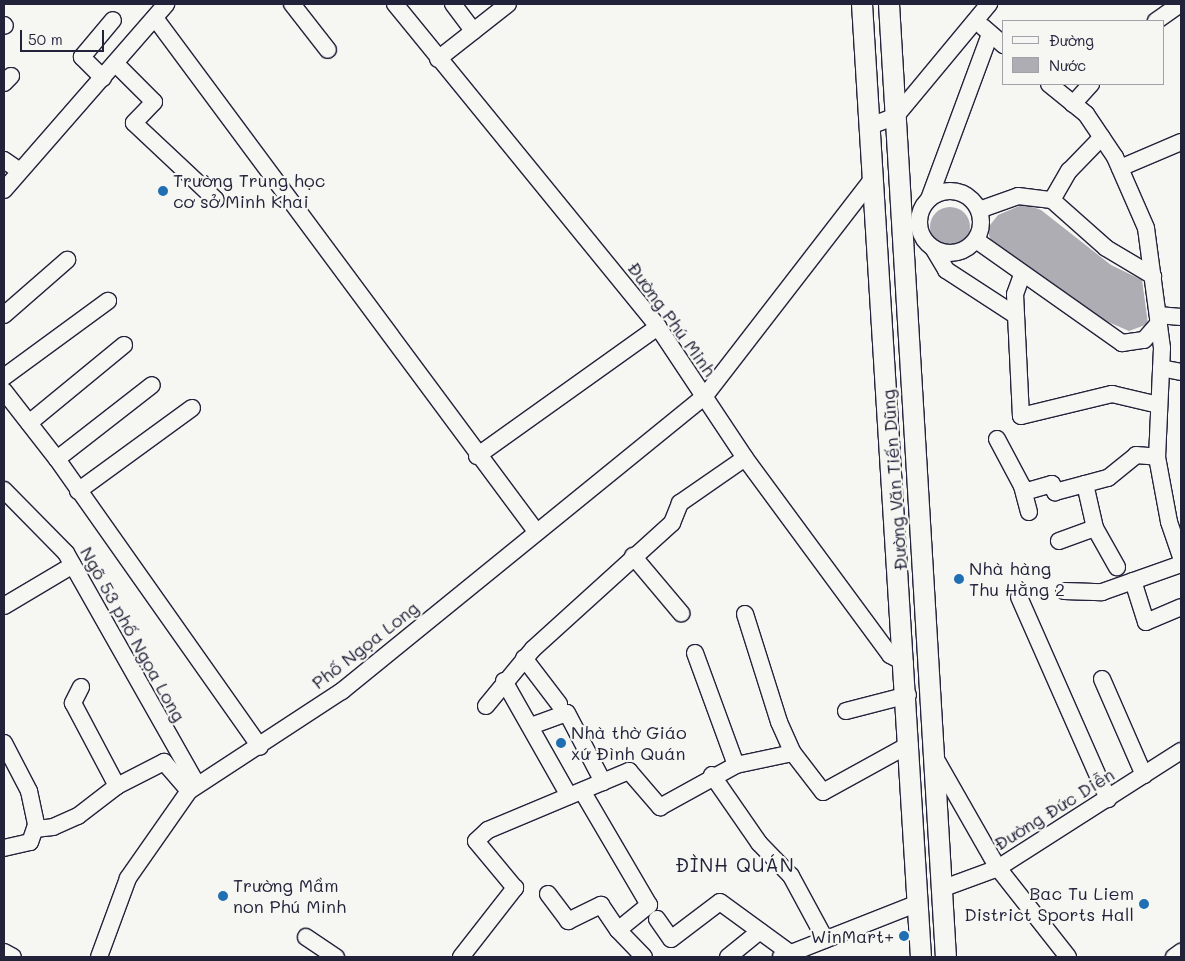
<!DOCTYPE html>
<meta charset="utf-8">
<style>
body{margin:0}
#map{position:relative;width:1185px;height:961px;overflow:hidden;background:#f6f6f2;font-family:Mali,sans-serif}
div>[style]{position:absolute}
[style*='--x']{left:calc(var(--x)*1px);top:calc(var(--y)*1px);width:calc(var(--w)*1px);rotate:calc(var(--a)*1deg)}
.water>*{inset:0;background:#adadb3}
.round{border-radius:50%}
.roads{filter:drop-shadow(1px 0 #22223b) drop-shadow(-1px 0 #22223b) drop-shadow(0 1px #22223b) drop-shadow(0 -1px #22223b)}
.minor>*{height:16px;margin:-8px;padding:0 8px;transform-origin:8px;border-radius:8px;background:#f6f6f2}
.minor>.ring{margin:-8px;padding:0;box-sizing:content-box;background:none;border:16px solid #f6f6f2;border-radius:50%}
.major>*{height:20px;margin:-10px;padding:0 10px;transform-origin:10px;border-radius:10px;background:#f6f6f2}
.dots>*{width:14px;height:14px;translate:-50% -50%;box-sizing:border-box;border:2px solid #f6f6f2;border-radius:50%}
span{translate:-50% -50%;white-space:nowrap;text-align:center;line-height:1.15;-webkit-text-stroke:4.5px #f6f6f2;paint-order:stroke}
.poi-label{font-size:18px;color:#22223b}
.left{translate:0 -50%;text-align:left}
.right{translate:-100% -50%;text-align:right}
.street-label{font-size:18px;color:#22223b}
.neighbourhood-label{font-size:19px;color:#22223b;letter-spacing:1px}
.frame{position:absolute;inset:0;border:5px solid #22223b;pointer-events:none}
.legend{position:absolute;left:1002px;top:20px;width:162px;height:65px;box-sizing:border-box;background:#f6f6f2;border:1px solid #a1a1a9;margin:0;padding:6px 9px;list-style:none;font-size:15px;color:#22223b}
.legend li{display:flex;align-items:center;gap:10px;height:25px}
.legend b{width:25px;border:1px solid #a1a1a9}
.scale{position:absolute;left:20px;top:30px;width:84px;height:22px;box-sizing:border-box;border:2px solid #22223b;border-top:0;padding-left:6px;font-size:15px;line-height:18px;white-space:nowrap;color:#22223b;-webkit-text-stroke:4px #f6f6f2;paint-order:stroke}
</style>
<div id="map">
<div class="water">
<div style="clip-path:polygon(1024px 204px,1041px 210px,1111px 265px,1142px 280px,1148px 324px,1129px 331px,1083px 311px,992px 244px,987px 229px,998px 215px)"></div>
<div class="round" style="left:930px;top:207px;width:40px;height:40px"></div>
</div>
<div class="roads">
<div class="minor">
<div style="--x:292;--y:4;--w:58;--a:52"></div>
<div style="--x:395;--y:4;--w:417;--a:50.8"></div>
<div style="--x:658;--y:327;--w:157;--a:56.4"></div>
<div style="--x:745;--y:458;--w:245;--a:53.6"></div>
<div style="--x:890;--y:655;--w:17;--a:28"></div>
<div style="--x:453;--y:4;--w:34;--a:53"></div>
<div style="--x:155;--y:18;--w:638;--a:53.42"></div>
<div style="--x:1156;--y:21;--w:29;--a:-35"></div>
<div style="--x:4;--y:25;--w:1;--a:45"></div>
<div style="--x:983;--y:27;--w:28;--a:41"></div>
<div style="--x:438;--y:59;--w:89;--a:-38.2"></div>
<div style="--x:115;--y:63;--w:55;--a:45"></div>
<div style="--x:154;--y:102;--w:29;--a:134"></div>
<div style="--x:134;--y:123;--w:112;--a:43.2"></div>
<div style="--x:103;--y:78;--w:30;--a:-135"></div>
<div style="--x:82;--y:57;--w:48;--a:-50"></div>
<div style="--x:4;--y:83;--w:10;--a:-45"></div>
<div style="--x:1049;--y:84;--w:48;--a:39"></div>
<div style="--x:1086;--y:114;--w:52;--a:56"></div>
<div style="--x:1115;--y:157;--w:77;--a:66.4"></div>
<div style="--x:1146;--y:228;--w:121;--a:82.4"></div>
<div style="--x:1162;--y:348;--w:109;--a:92.6"></div>
<div style="--x:1157;--y:457;--w:66;--a:79.5"></div>
<div style="--x:1169;--y:522;--w:36;--a:71"></div>
<div style="--x:1073;--y:104;--w:27;--a:-48"></div>
<div style="--x:870;--y:126;--w:28;--a:-21"></div>
<div style="--x:896;--y:116;--w:146;--a:-50.3"></div>
<div style="--x:4;--y:160;--w:19;--a:35"></div>
<div style="--x:1120;--y:168;--w:66;--a:-23.1"></div>
<div style="--x:4;--y:190;--w:247;--a:-48.9"></div>
<div class="ring" style="left:919px;top:191px;width:46px;height:46px"></div>
<div style="--x:929;--y:199;--w:176;--a:-69.7"></div>
<div style="--x:1052;--y:200;--w:34;--a:-60"></div>
<div style="--x:1069;--y:171;--w:47;--a:-45.9"></div>
<div style="--x:979;--y:210;--w:41;--a:-19.7"></div>
<div style="--x:1018;--y:196;--w:34;--a:7"></div>
<div style="--x:1052;--y:200;--w:72;--a:41.6"></div>
<div style="--x:1106;--y:248;--w:55;--a:30.8"></div>
<div style="--x:976;--y:240;--w:179;--a:35.2"></div>
<div style="--x:1122;--y:343;--w:22;--a:-8"></div>
<div style="--x:1144;--y:340;--w:23;--a:-49"></div>
<div style="--x:933;--y:248;--w:26;--a:59"></div>
<div style="--x:946;--y:270;--w:82;--a:33.1"></div>
<div style="--x:1022;--y:275;--w:20;--a:110"></div>
<div style="--x:1015;--y:294;--w:122;--a:87.2"></div>
<div style="--x:1021;--y:416;--w:94;--a:-13.6"></div>
<div style="--x:1112;--y:394;--w:48;--a:13.2"></div>
<div style="--x:4;--y:315;--w:84;--a:-41.1"></div>
<div style="--x:1158;--y:315;--w:23;--a:5"></div>
<div style="--x:1161;--y:368;--w:20;--a:11"></div>
<div style="--x:4;--y:377;--w:129;--a:-36.2"></div>
<div style="--x:4;--y:391;--w:86;--a:52.1"></div>
<div style="--x:57;--y:459;--w:352;--a:54.8"></div>
<div style="--x:29;--y:423;--w:123;--a:-39.4"></div>
<div style="--x:997;--y:439;--w:53;--a:62"></div>
<div style="--x:1022;--y:486;--w:27;--a:75"></div>
<div style="--x:477;--y:456;--w:222;--a:-35.5"></div>
<div style="--x:57;--y:459;--w:120;--a:-37.9"></div>
<div style="--x:1085;--y:484;--w:45;--a:77.2"></div>
<div style="--x:1095;--y:528;--w:45;--a:60.6"></div>
<div style="--x:4;--y:490;--w:88;--a:45.5"></div>
<div style="--x:66;--y:553;--w:266;--a:60.5"></div>
<div style="--x:78;--y:491;--w:141;--a:-36.1"></div>
<div style="--x:1024;--y:492;--w:29;--a:-16"></div>
<div style="--x:1052;--y:484;--w:9;--a:69"></div>
<div style="--x:1055;--y:492;--w:31;--a:-15"></div>
<div style="--x:1085;--y:484;--w:24;--a:-15"></div>
<div style="--x:1108;--y:478;--w:36;--a:-39"></div>
<div style="--x:1136;--y:455;--w:21;--a:5"></div>
<div style="--x:1059;--y:541;--w:38;--a:-20"></div>
<div style="--x:633;--y:556;--w:75;--a:49.9"></div>
<div style="--x:1133;--y:581;--w:43;--a:72.4"></div>
<div style="--x:1146;--y:622;--w:38;--a:-23"></div>
<div style="--x:1064;--y:591;--w:38;--a:2"></div>
<div style="--x:1102;--y:592;--w:84;--a:-19.5"></div>
<div style="--x:1019;--y:597;--w:221;--a:66.2"></div>
<div style="--x:4;--y:606;--w:80;--a:-30.7"></div>
<div style="--x:745;--y:614;--w:113;--a:72.5"></div>
<div style="--x:779;--y:722;--w:34;--a:66"></div>
<div style="--x:793;--y:753;--w:49;--a:52.4"></div>
<div style="--x:823;--y:792;--w:99;--a:-28.9"></div>
<div style="--x:695;--y:653;--w:119;--a:69.9"></div>
<div style="--x:524;--y:658;--w:58;--a:52.7"></div>
<div style="--x:1102;--y:679;--w:105;--a:66.4"></div>
<div style="--x:504;--y:681;--w:132;--a:60.5"></div>
<div style="--x:81;--y:687;--w:18;--a:117"></div>
<div style="--x:73;--y:703;--w:94;--a:62.1"></div>
<div style="--x:486;--y:706;--w:74;--a:-50.5"></div>
<div style="--x:533;--y:649;--w:188;--a:-42.2"></div>
<div style="--x:672;--y:523;--w:22;--a:-68"></div>
<div style="--x:680;--y:503;--w:79;--a:-34.7"></div>
<div style="--x:846;--y:711;--w:64;--a:-14.5"></div>
<div style="--x:531;--y:726;--w:38;--a:-20"></div>
<div style="--x:567;--y:713;--w:78;--a:62.4"></div>
<div style="--x:4;--y:743;--w:54;--a:62.5"></div>
<div style="--x:29;--y:791;--w:35;--a:78"></div>
<div style="--x:36;--y:825;--w:18;--a:109"></div>
<div style="--x:30;--y:842;--w:27;--a:167"></div>
<div style="--x:934;--y:756;--w:129;--a:60.3"></div>
<div style="--x:998;--y:868;--w:113;--a:51.8"></div>
<div style="--x:712;--y:775;--w:83;--a:55.3"></div>
<div style="--x:759;--y:843;--w:46;--a:45.9"></div>
<div style="--x:791;--y:876;--w:72;--a:61.6"></div>
<div style="--x:35;--y:829;--w:18;--a:-6"></div>
<div style="--x:53;--y:827;--w:27;--a:-24"></div>
<div style="--x:78;--y:816;--w:49;--a:-37.6"></div>
<div style="--x:117;--y:786;--w:53;--a:-27.1"></div>
<div style="--x:164;--y:762;--w:38;--a:49"></div>
<div style="--x:941;--y:889;--w:61;--a:-20.2"></div>
<div style="--x:998;--y:868;--w:217;--a:-32.6"></div>
<div style="--x:548;--y:894;--w:34;--a:53"></div>
<div style="--x:568;--y:921;--w:37;--a:-26"></div>
<div style="--x:601;--y:905;--w:30;--a:56"></div>
<div style="--x:618;--y:930;--w:40;--a:-39"></div>
<div style="--x:649;--y:905;--w:132;--a:-120.4"></div>
<div style="--x:657;--y:919;--w:24;--a:55"></div>
<div style="--x:671;--y:939;--w:61;--a:-37.1"></div>
<div style="--x:720;--y:902;--w:87;--a:36.1"></div>
<div style="--x:618;--y:930;--w:37;--a:46"></div>
<div style="--x:306;--y:937;--w:36;--a:34"></div>
<div style="--x:4;--y:952;--w:10;--a:29"></div>
<div style="--x:99;--y:957;--w:84;--a:-69.8"></div>
<div style="--x:128;--y:878;--w:106;--a:-55"></div>
<div style="--x:189;--y:791;--w:183;--a:-33.2"></div>
<div style="--x:342;--y:691;--w:466;--a:-39.1"></div>
<div style="--x:704;--y:397;--w:278;--a:-52.3"></div>
<div style="--x:461;--y:957;--w:88;--a:-52"></div>
<div style="--x:515;--y:888;--w:61;--a:-129.7"></div>
<div style="--x:476;--y:841;--w:16;--a:-43"></div>
<div style="--x:488;--y:830;--w:153;--a:-22.7"></div>
<div style="--x:629;--y:771;--w:48;--a:49.3"></div>
<div style="--x:660;--y:807;--w:87;--a:-28.9"></div>
<div style="--x:736;--y:765;--w:58;--a:-11.9"></div>
<div style="--x:728;--y:957;--w:41;--a:-39.1"></div>
<div style="--x:781;--y:957;--w:147;--a:-21.5"></div>
<div style="--x:1174;--y:957;--w:9;--a:-36"></div>
</div>
<div class="major">
<div style="--x:862;--y:4;--w:955;--a:86.46"></div>
<div style="--x:889;--y:4;--w:955;--a:86.58"></div>
</div>
</div>
<div class="dots">
<div style="left:163px;top:191px;background:#1f6fb2"></div>
<div style="left:959px;top:579px;background:#1f6fb2"></div>
<div style="left:561px;top:743px;background:#1f6fb2"></div>
<div style="left:223px;top:896px;background:#1f6fb2"></div>
<div style="left:1144px;top:904px;background:#1f6fb2"></div>
<div style="left:904px;top:936px;background:#1f6fb2"></div>
</div>
<div class="poi-label">
<span class="left" style="left:173px;top:191px">Trường Trung học<br>cơ sở Minh Khai</span>
<span class="left" style="left:969px;top:579px">Nhà hàng<br>Thu Hằng 2</span>
<span class="left" style="left:571px;top:743px">Nhà thờ Giáo<br>xứ Đình Quán</span>
<span class="left" style="left:233px;top:896px">Trường Mầm<br>non Phú Minh</span>
<span class="right" style="left:1134px;top:904px">Bac Tu Liem<br>District Sports Hall</span>
<span class="right" style="left:894px;top:936px">WinMart+</span>
</div>
<div class="street-label">
<span style="left:672px;top:319px;rotate:54deg">Đường Phú Minh</span>
<span style="left:894px;top:480px;rotate:-94deg">Đường Văn Tiến Dũng</span>
<span style="left:133px;top:634px;rotate:61deg">Ngõ 53 phố Ngọa Long</span>
<span style="left:365px;top:645px;rotate:-38deg">Phố Ngọa Long</span>
<span style="left:1054px;top:809px;rotate:-32deg">Đường Đức Diễn</span>
</div>
<div class="neighbourhood-label">
<span style="left:735px;top:865px">ĐÌNH QUÁN</span>
</div>
<div class="frame"></div>
<ul class="legend">
<li><b style="height:6px;background:#f6f6f2"></b>Đường</li>
<li><b style="height:14px;background:#adadb3"></b>Nước</li>
</ul>
<div class="scale">50 m</div>
</div>
